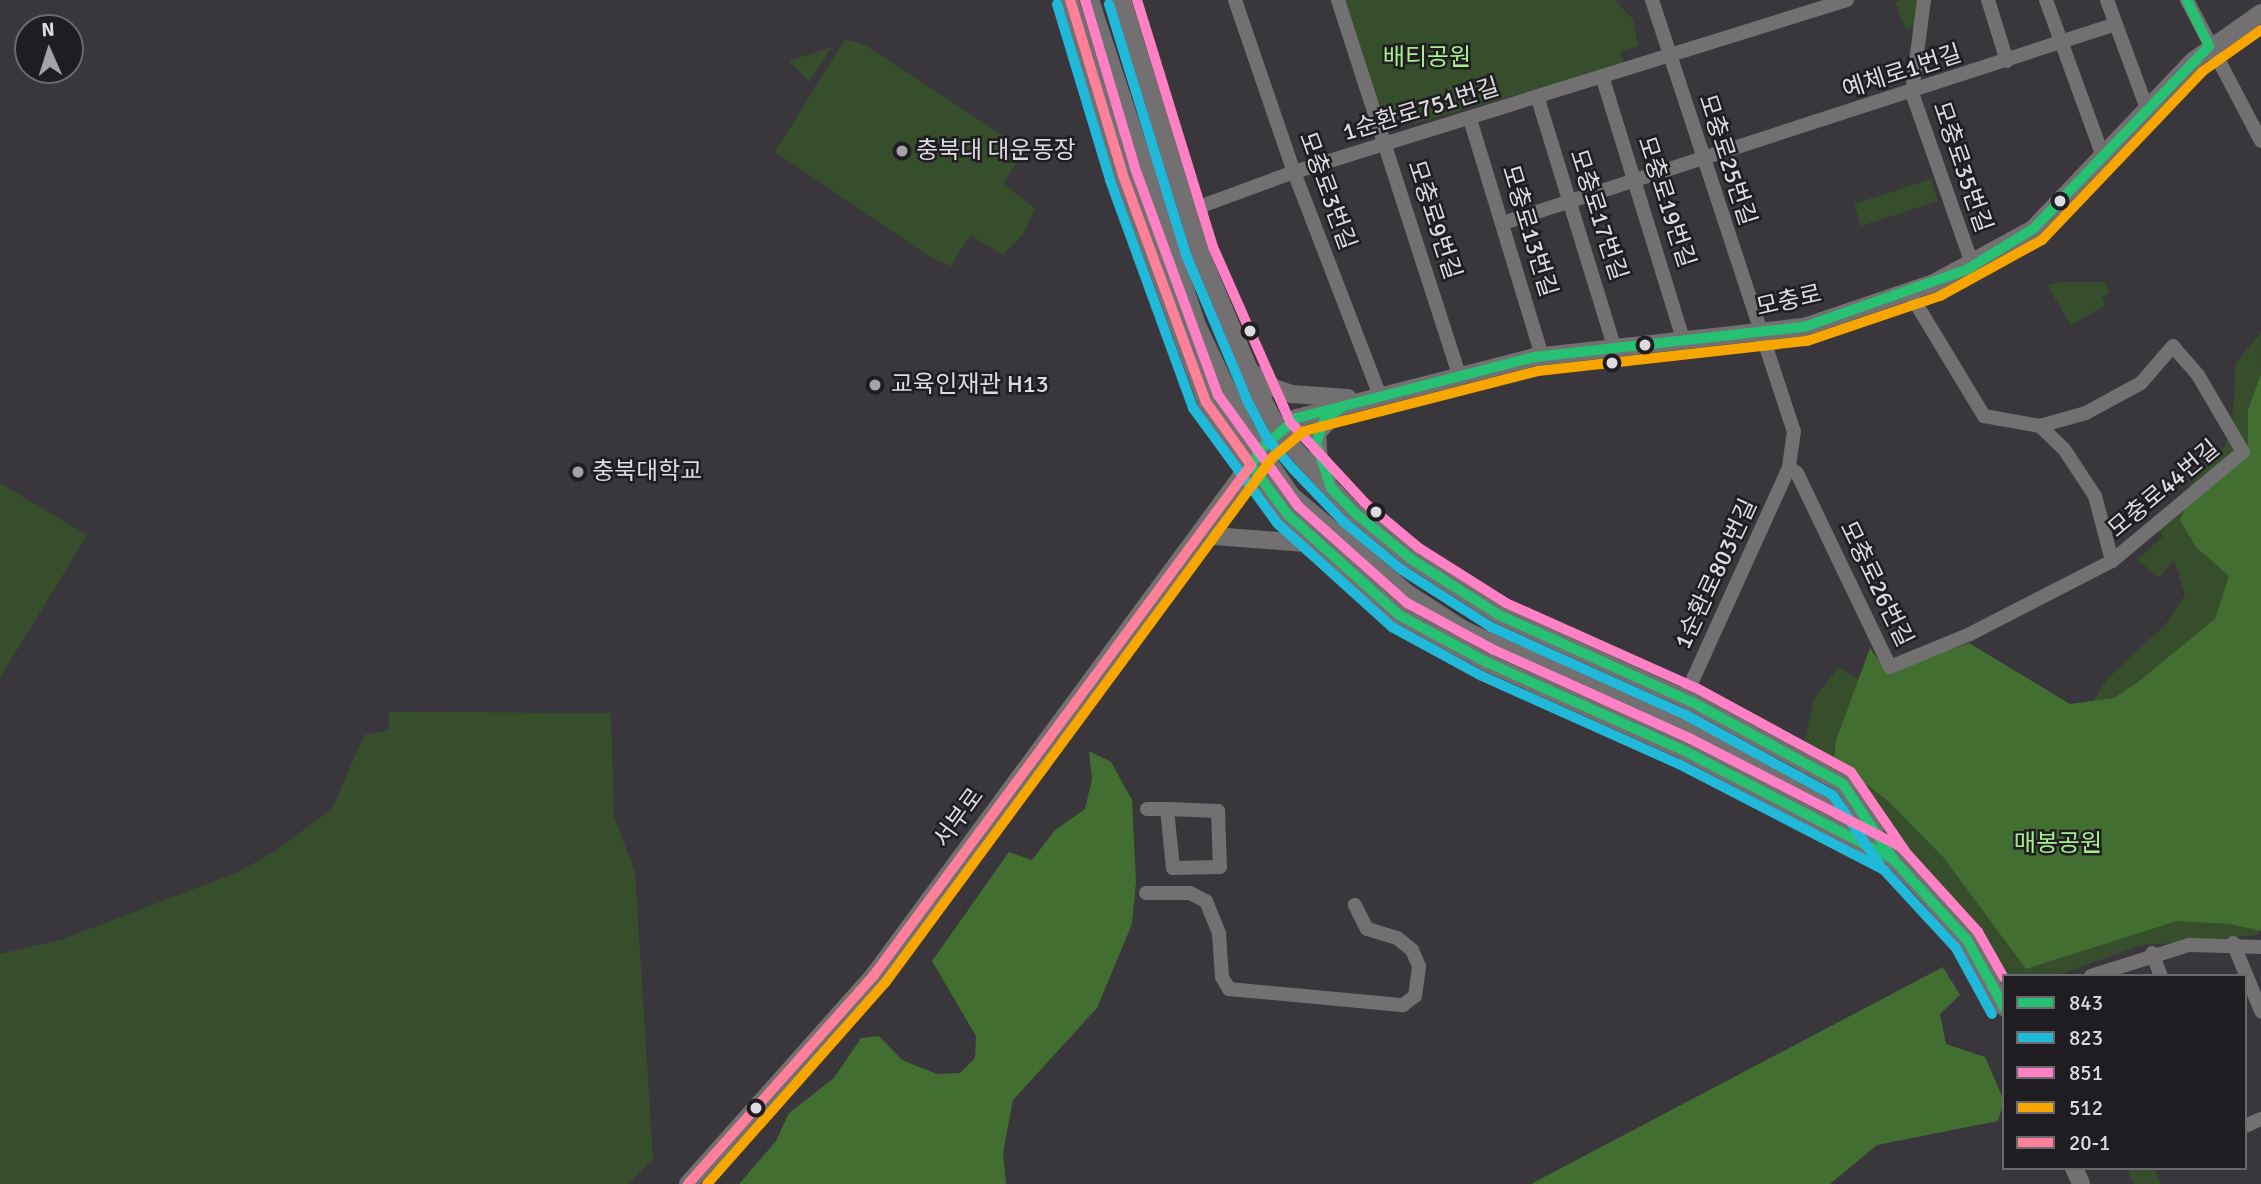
<!DOCTYPE html>
<meta charset="utf-8">
<style>
body{margin:0}
#map{position:relative;width:2261px;height:1184px;overflow:hidden;background:#39363c;font-family:Signika,"Noto Sans KR",sans-serif}
div>[style]{position:absolute}
[style*='--x']{left:calc(var(--x)*1px);top:calc(var(--y)*1px);width:calc(var(--w)*1px);rotate:calc(var(--a)*1deg)}
.green>*{inset:0;background:#364e2c;transform-origin:0 0}
.forest>*{inset:0;background:#436e31}
.minor>*{height:14px;margin:-7px;padding:0 7px;transform-origin:7px;border-radius:7px;background:#727071}
.major>*{height:18px;margin:-9px;padding:0 9px;transform-origin:9px;border-radius:9px;background:#737072}
.bus-1>*{height:10px;margin:-5px;padding:0 5px;transform-origin:5px;border-radius:5px;background:#26c172}
.bus-2>*{height:10px;margin:-5px;padding:0 5px;transform-origin:5px;border-radius:5px;background:#20b9da}
.bus-3>*{height:10px;margin:-5px;padding:0 5px;transform-origin:5px;border-radius:5px;background:#ff80c5}
.bus-4>*{height:10px;margin:-5px;padding:0 5px;transform-origin:5px;border-radius:5px;background:#f7a600}
.bus-5>*{height:10px;margin:-5px;padding:0 5px;transform-origin:5px;border-radius:5px;background:#ff8098}
.dots>*{width:19px;height:19px;translate:-50% -50%;box-sizing:border-box;border:4px solid #1f1d21;border-radius:50%}
span{translate:-50% -50%;white-space:nowrap;text-align:center;line-height:1.15;-webkit-text-stroke:5px #1f1d21;paint-order:stroke}
.park-label{font-size:24px;color:#a7ef8c}
.street-label{font-size:24px;color:#dddae0}
.poi-label{font-size:24px;color:#dddae0}
.left{translate:0 -50%;text-align:left}
.legend{position:absolute;left:2002px;top:974px;width:245px;height:196px;box-sizing:border-box;background:#1f1d21;border:2px solid #6b696d;margin:0;padding:9px 12px;list-style:none;font-size:21px;color:#dddae0}
.legend li{display:flex;align-items:center;gap:14px;height:35px}
.legend b{width:35px;border:2px solid #6b696d}
.north{position:absolute;left:14px;top:14px;width:70px;height:70px;box-sizing:border-box;background:#1f1d21;border:2px solid #6b696d;border-radius:50%;rotate:357deg;font-size:19px;font-weight:700;line-height:28px;text-align:center;color:#dddae0}
.north::after{content:'';display:block;margin:auto;width:24px;height:32px;background:#a4a1a7;clip-path:polygon(50% 0,100% 100%,50% 72%,0 100%)}
</style>
<div id="map">
<div class="green">
<div style="clip-path:polygon(1343px 0,1615px 0,1633px 19px,1638px 46px,1621px 51px,1624px 65px,1416px 123px,1400px 121px,1389px 118px,1380px 108px)"></div>
<div style="clip-path:polygon(1900px 0,1917px 0,1915px 26px,1906px 30px,1895px 3px)"></div>
<div style="clip-path:polygon(845px 39px,865px 45px,1008px 139px,1023px 153px,1003px 184px,1035px 208px,1024px 233px,1003px 255px,970px 235px,951px 266px,932px 258px,775px 152px)"></div>
<div style="clip-path:polygon(832px 47px,809px 82px,789px 61px)"></div>
<div style="left:1931px;top:179px;width:23px;height:81px;rotate:72deg"></div>
<div style="clip-path:polygon(2058px 282px,2105px 282px,2110px 293px,2102px 297px,2106px 305px,2071px 325px,2047px 285px)"></div>
<div style="clip-path:polygon(2261px 332px,2258px 935px,2139px 946px,2055px 976px,2004px 976px,2004px 992px,1948px 902px,1842px 797px,1799px 768px,1814px 698px,1839px 668px,1865px 683px,2043px 717px,2089px 708px,2107px 679px,2165px 625px,2185px 595px,2174px 560px,2159px 577px,2137px 560px,2163px 536px,2159px 529px,2162px 515px,2225px 446px,2233px 410px,2236px 363px)"></div>
<div style="clip-path:polygon(0 483px,87px 535px,0 678px)"></div>
<div style="clip-path:polygon(389px 712px,611px 713px,614px 816px,635px 872px,653px 1158px,629px 1184px,0 1184px,0 954px,63px 939px,236px 873px,272px 853px,332px 809px,364px 735px,389px 730px)"></div>
<div style="clip-path:polygon(2127px 1168px,2154px 1168px,2161px 1184px,2133px 1184px)"></div>
</div>
<div class="forest">
<div style="clip-path:polygon(2261px 374px,2261px 931px,2230px 924px,2177px 921px,2026px 969px,1944px 858px,1887px 800px,1834px 760px,1836px 740px,1870px 648px,1887px 672px,1969px 643px,2070px 704px,2114px 698px,2138px 682px,2215px 619px,2229px 576px,2196px 547px,2180px 520px,2187px 505px,2248px 452px,2248px 410px)"></div>
<div style="clip-path:polygon(1089px 751px,1111px 762px,1132px 800px,1136px 882px,1132px 924px,1097px 1008px,1013px 1100px,1003px 1153px,1006px 1184px,739px 1184px,776px 1141px,789px 1113px,834px 1078px,861px 1038px,879px 1036px,902px 1060px,937px 1074px,960px 1073px,975px 1058px,976px 1036px,932px 961px,1009px 852px,1032px 860px,1055px 830px,1085px 809px,1092px 779px)"></div>
<div style="clip-path:polygon(1943px 967px,1960px 995px,1940px 1014px,1946px 1044px,1985px 1057px,2004px 1101px,1998px 1121px,1877px 1145px,1830px 1184px,1531px 1184px)"></div>
</div>
<div class="minor">
<div style="--x:1235;--y:0;--w:182;--a:71.1"></div>
<div style="--x:1294;--y:172;--w:240;--a:69"></div>
<div style="--x:1338;--y:0;--w:393;--a:72.1"></div>
<div style="--x:1652;--y:0;--w:454;--a:71.8"></div>
<div style="--x:1794;--y:431;--w:37;--a:98"></div>
<div style="--x:1789;--y:468;--w:9;--a:32"></div>
<div style="--x:1797;--y:473;--w:215;--a:64.4"></div>
<div style="--x:1890;--y:667;--w:87;--a:-22.4"></div>
<div style="--x:1970;--y:634;--w:160;--a:-27.2"></div>
<div style="--x:2112;--y:561;--w:170;--a:-39.8"></div>
<div style="--x:2243;--y:452;--w:89;--a:-120.3"></div>
<div style="--x:2198;--y:375;--w:38;--a:-131"></div>
<div style="--x:2173;--y:346;--w:49;--a:130.9"></div>
<div style="--x:2141;--y:383;--w:63;--a:151.4"></div>
<div style="--x:2086;--y:413;--w:48;--a:164.2"></div>
<div style="--x:1924;--y:0;--w:94;--a:97.4"></div>
<div style="--x:1912;--y:93;--w:183;--a:70.6"></div>
<div style="--x:1988;--y:0;--w:64;--a:72.7"></div>
<div style="--x:2046;--y:0;--w:167;--a:70"></div>
<div style="--x:2107;--y:0;--w:116;--a:69.8"></div>
<div style="--x:2187;--y:0;--w:159;--a:62.3"></div>
<div style="--x:1603;--y:79;--w:272;--a:72.9"></div>
<div style="--x:1538;--y:99;--w:258;--a:72.9"></div>
<div style="--x:1470;--y:119;--w:248;--a:73.1"></div>
<div style="--x:1188;--y:211;--w:113;--a:-20.2"></div>
<div style="--x:1294;--y:172;--w:579;--a:-17.28"></div>
<div style="--x:1503;--y:223;--w:644;--a:-17.99"></div>
<div style="--x:1909;--y:292;--w:145;--a:58.8"></div>
<div style="--x:1984;--y:416;--w:57;--a:10.1"></div>
<div style="--x:2040;--y:426;--w:33;--a:44"></div>
<div style="--x:2064;--y:449;--w:56;--a:56.6"></div>
<div style="--x:2095;--y:496;--w:67;--a:75.3"></div>
<div style="--x:1684;--y:699;--w:254;--a:-65.6"></div>
<div style="--x:1147;--y:809;--w:20;--a:0"></div>
<div style="--x:1167;--y:809;--w:51;--a:2.2"></div>
<div style="--x:1218;--y:811;--w:56;--a:88"></div>
<div style="--x:1220;--y:867;--w:47;--a:178.8"></div>
<div style="--x:1173;--y:868;--w:59;--a:-95.8"></div>
<div style="--x:1146;--y:893;--w:44;--a:0"></div>
<div style="--x:1190;--y:893;--w:18;--a:27"></div>
<div style="--x:1206;--y:901;--w:35;--a:68"></div>
<div style="--x:1219;--y:934;--w:43;--a:86"></div>
<div style="--x:1222;--y:977;--w:14;--a:60"></div>
<div style="--x:1229;--y:989;--w:175;--a:5.3"></div>
<div style="--x:1403;--y:1005;--w:15;--a:-37"></div>
<div style="--x:1415;--y:996;--w:30;--a:-82"></div>
<div style="--x:1419;--y:966;--w:17;--a:-114"></div>
<div style="--x:1412;--y:950;--w:19;--a:-141"></div>
<div style="--x:1397;--y:938;--w:31;--a:-163"></div>
<div style="--x:1367;--y:929;--w:27;--a:-117"></div>
<div style="--x:2233;--y:943;--w:74;--a:67.6"></div>
<div style="--x:2152;--y:953;--w:25;--a:69"></div>
<div style="--x:2091;--y:976;--w:103;--a:-17.6"></div>
<div style="--x:2189;--y:945;--w:72;--a:1.6"></div>
<div style="--x:2245;--y:1126;--w:17;--a:-24"></div>
</div>
<div class="major">
<div style="--x:1070;--y:0;--w:183;--a:73.2"></div>
<div style="--x:1123;--y:175;--w:242;--a:69.9"></div>
<div style="--x:1206;--y:402;--w:140;--a:54"></div>
<div style="--x:1288;--y:515;--w:149;--a:42"></div>
<div style="--x:1399;--y:615;--w:101;--a:28.3"></div>
<div style="--x:1488;--y:663;--w:216;--a:24.1"></div>
<div style="--x:1685;--y:751;--w:223;--a:27.5"></div>
<div style="--x:1090;--y:0;--w:342;--a:71.8"></div>
<div style="--x:1197;--y:325;--w:115;--a:64.8"></div>
<div style="--x:1246;--y:429;--w:80;--a:55.7"></div>
<div style="--x:1291;--y:495;--w:152;--a:40.2"></div>
<div style="--x:1407;--y:593;--w:68;--a:33"></div>
<div style="--x:1464;--y:630;--w:366;--a:24.2"></div>
<div style="--x:1798;--y:780;--w:90;--a:36.9"></div>
<div style="--x:1870;--y:834;--w:82;--a:47"></div>
<div style="--x:1926;--y:894;--w:62;--a:48.3"></div>
<div style="--x:1967;--y:940;--w:77;--a:61.1"></div>
<div style="--x:1122;--y:0;--w:264;--a:72.8"></div>
<div style="--x:1200;--y:252;--w:153;--a:67.3"></div>
<div style="--x:1259;--y:393;--w:44;--a:61.7"></div>
<div style="--x:1280;--y:432;--w:37;--a:49"></div>
<div style="--x:1304;--y:460;--w:74;--a:46.1"></div>
<div style="--x:1355;--y:513;--w:72;--a:39.4"></div>
<div style="--x:1411;--y:559;--w:104;--a:32.5"></div>
<div style="--x:1499;--y:615;--w:212;--a:24.3"></div>
<div style="--x:1692;--y:702;--w:172;--a:28.5"></div>
<div style="--x:1843;--y:784;--w:58;--a:56.3"></div>
<div style="--x:1250;--y:371;--w:29;--a:35"></div>
<div style="--x:1274;--y:388;--w:18;--a:19"></div>
<div style="--x:1291;--y:394;--w:57;--a:4"></div>
<div style="--x:1327;--y:479;--w:19;--a:-115"></div>
<div style="--x:1319;--y:462;--w:29;--a:-94"></div>
<div style="--x:1317;--y:433;--w:33;--a:-47"></div>
<div style="--x:1201;--y:535;--w:118;--a:4.4"></div>
<div style="--x:2074;--y:1168;--w:17;--a:66"></div>
<div style="--x:688;--y:1184;--w:280;--a:-48.3"></div>
<div style="--x:874;--y:975;--w:656;--a:-53.62"></div>
<div style="--x:1263;--y:447;--w:45;--a:-40.5"></div>
<div style="--x:1297;--y:418;--w:246;--a:-14.4"></div>
<div style="--x:1535;--y:357;--w:271;--a:-6.4"></div>
<div style="--x:1804;--y:327;--w:137;--a:-18.7"></div>
<div style="--x:1934;--y:283;--w:113;--a:-28.6"></div>
<div style="--x:2033;--y:229;--w:233;--a:-46.4"></div>
<div style="--x:2194;--y:60;--w:82;--a:-35"></div>
</div>
<div class="bus-1">
<div style="--x:1343;--y:406;--w:24;--a:142"></div>
<div style="--x:1324;--y:421;--w:23;--a:110"></div>
<div style="--x:1316;--y:443;--w:47;--a:71.6"></div>
<div style="--x:1331;--y:488;--w:35;--a:46"></div>
<div style="--x:1355;--y:513;--w:72;--a:39.4"></div>
<div style="--x:1411;--y:559;--w:104;--a:32.5"></div>
<div style="--x:1499;--y:615;--w:212;--a:24.3"></div>
<div style="--x:1692;--y:702;--w:172;--a:28.5"></div>
<div style="--x:1843;--y:784;--w:90;--a:56.3"></div>
<div style="--x:2004;--y:1007;--w:77;--a:-118.9"></div>
<div style="--x:1967;--y:940;--w:110;--a:-132.4"></div>
<div style="--x:1893;--y:859;--w:234;--a:-152.6"></div>
<div style="--x:1685;--y:751;--w:216;--a:-155.9"></div>
<div style="--x:1488;--y:663;--w:101;--a:-151.7"></div>
<div style="--x:1399;--y:615;--w:149;--a:-138"></div>
<div style="--x:1288;--y:515;--w:62;--a:-126.5"></div>
<div style="--x:1251;--y:465;--w:22;--a:-56"></div>
<div style="--x:1263;--y:447;--w:45;--a:-40.5"></div>
<div style="--x:1297;--y:418;--w:246;--a:-14.4"></div>
<div style="--x:1535;--y:357;--w:271;--a:-6.4"></div>
<div style="--x:1804;--y:327;--w:172;--a:-19.4"></div>
<div style="--x:1966;--y:270;--w:79;--a:-31.5"></div>
<div style="--x:2033;--y:229;--w:254;--a:-46.1"></div>
<div style="--x:2209;--y:46;--w:51;--a:-115.6"></div>
</div>
<div class="bus-2">
<div style="--x:1057;--y:4;--w:184;--a:73.2"></div>
<div style="--x:1110;--y:180;--w:243;--a:70"></div>
<div style="--x:1193;--y:408;--w:144;--a:53.8"></div>
<div style="--x:1278;--y:524;--w:154;--a:42.1"></div>
<div style="--x:1392;--y:627;--w:102;--a:28.6"></div>
<div style="--x:1482;--y:676;--w:216;--a:24.1"></div>
<div style="--x:1679;--y:764;--w:231;--a:27.3"></div>
<div style="--x:1884;--y:870;--w:106;--a:47.3"></div>
<div style="--x:1956;--y:948;--w:75;--a:61.4"></div>
<div style="--x:1109;--y:4;--w:265;--a:72.9"></div>
<div style="--x:1187;--y:257;--w:155;--a:67.2"></div>
<div style="--x:1247;--y:400;--w:45;--a:62.3"></div>
<div style="--x:1268;--y:440;--w:38;--a:49"></div>
<div style="--x:1293;--y:469;--w:75;--a:46.1"></div>
<div style="--x:1345;--y:523;--w:74;--a:39.5"></div>
<div style="--x:1402;--y:570;--w:106;--a:32.6"></div>
<div style="--x:1491;--y:627;--w:214;--a:24.3"></div>
<div style="--x:1686;--y:715;--w:167;--a:28.6"></div>
<div style="--x:1833;--y:795;--w:87;--a:56.3"></div>
</div>
<div class="bus-3">
<div style="--x:1085;--y:0;--w:178;--a:73.4"></div>
<div style="--x:1136;--y:171;--w:239;--a:69.9"></div>
<div style="--x:1218;--y:395;--w:137;--a:54.2"></div>
<div style="--x:1298;--y:506;--w:146;--a:41.7"></div>
<div style="--x:1407;--y:603;--w:99;--a:28.4"></div>
<div style="--x:1494;--y:650;--w:216;--a:24.3"></div>
<div style="--x:1691;--y:739;--w:236;--a:27.2"></div>
<div style="--x:1901;--y:847;--w:115;--a:47.8"></div>
<div style="--x:1978;--y:932;--w:53;--a:60.5"></div>
<div style="--x:1137;--y:0;--w:258;--a:72.9"></div>
<div style="--x:1213;--y:247;--w:186;--a:66.2"></div>
<div style="--x:1290;--y:422;--w:110;--a:47.2"></div>
<div style="--x:1365;--y:503;--w:70;--a:39.8"></div>
<div style="--x:1419;--y:548;--w:103;--a:32.3"></div>
<div style="--x:1506;--y:603;--w:210;--a:24.1"></div>
<div style="--x:1698;--y:689;--w:174;--a:28.5"></div>
<div style="--x:1851;--y:772;--w:96;--a:55.6"></div>
</div>
<div class="bus-4">
<div style="--x:707;--y:1184;--w:268;--a:-48.5"></div>
<div style="--x:885;--y:983;--w:654;--a:-53.59"></div>
<div style="--x:1273;--y:457;--w:40;--a:-40"></div>
<div style="--x:1304;--y:431;--w:242;--a:-14.4"></div>
<div style="--x:1538;--y:371;--w:271;--a:-6.4"></div>
<div style="--x:1807;--y:341;--w:140;--a:-18.7"></div>
<div style="--x:1940;--y:296;--w:116;--a:-28.8"></div>
<div style="--x:2042;--y:240;--w:233;--a:-46.4"></div>
<div style="--x:2203;--y:71;--w:71;--a:-35.3"></div>
</div>
<div class="bus-5">
<div style="--x:688;--y:1184;--w:280;--a:-48.3"></div>
<div style="--x:874;--y:975;--w:634;--a:-53.53"></div>
<div style="--x:1251;--y:465;--w:77;--a:-125.5"></div>
<div style="--x:1206;--y:402;--w:242;--a:-110.1"></div>
<div style="--x:1123;--y:175;--w:183;--a:-106.8"></div>
</div>
<div class="dots">
<div style="left:902px;top:151px;background:#a4a1a7"></div>
<div style="left:2060px;top:201px;background:#dddae0"></div>
<div style="left:1250px;top:331px;background:#dddae0"></div>
<div style="left:1645px;top:345px;background:#dddae0"></div>
<div style="left:1612px;top:363px;background:#dddae0"></div>
<div style="left:875px;top:385px;background:#a4a1a7"></div>
<div style="left:578px;top:472px;background:#a4a1a7"></div>
<div style="left:1376px;top:512px;background:#dddae0"></div>
<div style="left:756px;top:1108px;background:#dddae0"></div>
</div>
<div class="park-label">
<span style="left:1427px;top:58px">배티공원</span>
<span style="left:2058px;top:844px">매봉공원</span>
</div>
<div class="street-label">
<span style="left:1902px;top:72px;rotate:-18deg">예체로1번길</span>
<span style="left:1421px;top:110px;rotate:-17deg">1순환로751번길</span>
<span style="left:1727px;top:160px;rotate:72deg">모충로25번길</span>
<span style="left:1962px;top:167px;rotate:71deg">모충로35번길</span>
<span style="left:1327px;top:191px;rotate:70deg">모충로3번길</span>
<span style="left:1666px;top:202px;rotate:72deg">모충로19번길</span>
<span style="left:1598px;top:215px;rotate:72deg">모충로17번길</span>
<span style="left:1434px;top:220px;rotate:72deg">모충로9번길</span>
<span style="left:1529px;top:231px;rotate:73deg">모충로13번길</span>
<span style="left:1789px;top:301px;rotate:-13deg">모충로</span>
<span style="left:2164px;top:489px;rotate:-40deg">모충로44번길</span>
<span style="left:1716px;top:574px;rotate:-65deg">1순환로803번길</span>
<span style="left:1876px;top:584px;rotate:64deg">모충로26번길</span>
<span style="left:959px;top:818px;rotate:-54deg">서부로</span>
</div>
<div class="poi-label">
<span class="left" style="left:916px;top:151px">충북대 대운동장</span>
<span class="left" style="left:891px;top:385px">교육인재관 H13</span>
<span class="left" style="left:592px;top:472px">충북대학교</span>
</div>
<ul class="legend">
<li><b style="height:9px;background:#26c172"></b>843</li>
<li><b style="height:9px;background:#20b9da"></b>823</li>
<li><b style="height:9px;background:#ff80c5"></b>851</li>
<li><b style="height:9px;background:#f7a600"></b>512</li>
<li><b style="height:9px;background:#ff8098"></b>20-1</li>
</ul>
<div class="north">N</div>
</div>
